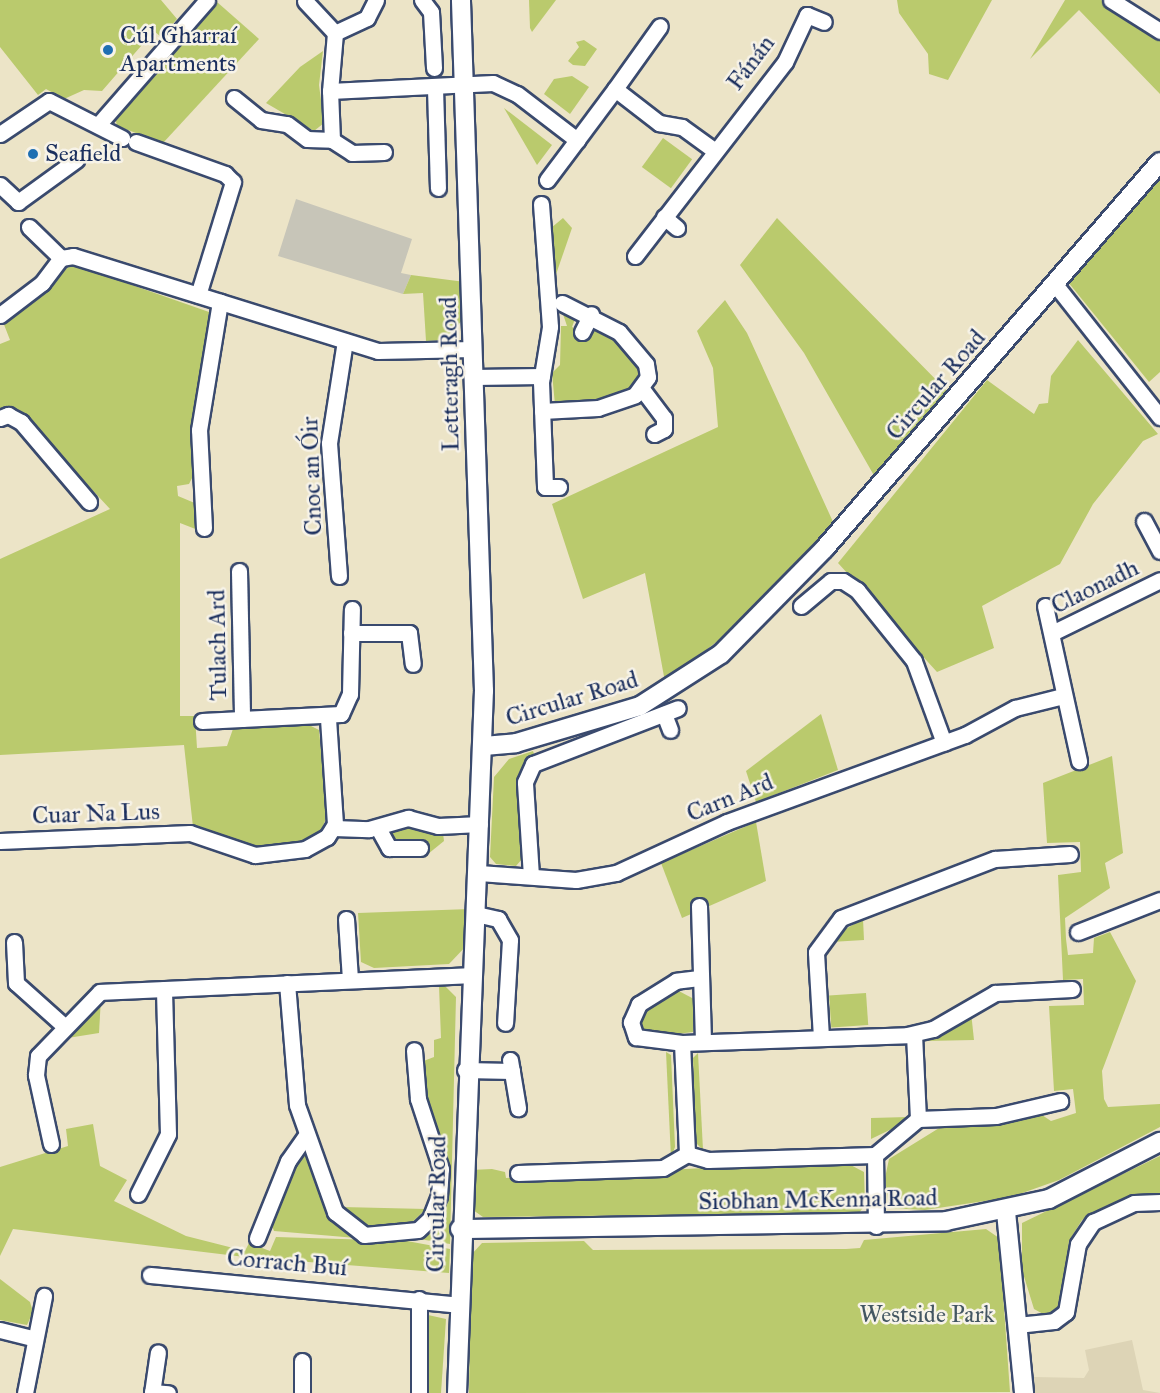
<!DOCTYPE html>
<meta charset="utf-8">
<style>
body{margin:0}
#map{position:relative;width:1160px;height:1393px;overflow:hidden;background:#ece4c7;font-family:"IM FELL Great Primer",serif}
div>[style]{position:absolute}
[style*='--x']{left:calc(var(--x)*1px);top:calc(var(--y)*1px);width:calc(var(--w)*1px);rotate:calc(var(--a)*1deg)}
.built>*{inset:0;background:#ddd4b6}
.industrial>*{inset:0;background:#c7c5b8}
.green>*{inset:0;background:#baca6d;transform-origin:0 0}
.roads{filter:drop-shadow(2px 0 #3a4a6e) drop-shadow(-2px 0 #3a4a6e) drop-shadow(0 2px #3a4a6e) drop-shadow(0 -2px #3a4a6e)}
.minor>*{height:15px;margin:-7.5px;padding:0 7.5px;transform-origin:7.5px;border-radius:7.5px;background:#fff}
.tertiary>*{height:18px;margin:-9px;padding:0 9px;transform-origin:9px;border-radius:9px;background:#fff}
.dots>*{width:16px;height:16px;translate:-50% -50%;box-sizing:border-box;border:3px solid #f7f3e8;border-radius:50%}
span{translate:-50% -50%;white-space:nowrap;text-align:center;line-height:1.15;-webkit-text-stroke:5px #f7f3e8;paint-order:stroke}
.poi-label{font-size:24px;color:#1b2f5e}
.left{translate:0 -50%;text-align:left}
.street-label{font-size:24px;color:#1b2f5e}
.park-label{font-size:24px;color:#435662}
</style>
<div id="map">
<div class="built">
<div style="clip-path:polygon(1132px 1340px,1143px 1390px,1160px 1393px,1035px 1393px,1034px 1377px,1084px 1378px,1089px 1370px,1085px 1350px)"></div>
</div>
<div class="industrial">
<div style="clip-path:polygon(296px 199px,412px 239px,401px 273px,411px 275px,403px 294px,278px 256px)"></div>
</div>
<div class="green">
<div style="clip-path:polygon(0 0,161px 0,177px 19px,161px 37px,154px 31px,102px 91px,84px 90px,64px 99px,46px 89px,38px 95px,0 47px)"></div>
<div style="clip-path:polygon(529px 0,556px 0,532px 32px,530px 28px)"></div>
<div style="clip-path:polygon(897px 0,992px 0,948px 80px,929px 74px,928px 54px,899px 13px)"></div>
<div style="clip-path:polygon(1065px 0,1101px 0,1160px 37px,1160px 94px,1079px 10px,1030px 59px)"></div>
<div style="clip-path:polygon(217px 2px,259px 39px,163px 143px,117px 126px,115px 117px)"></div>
<div style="clip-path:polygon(584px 40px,597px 49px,585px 66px,573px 65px,568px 61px,579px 47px,576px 42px)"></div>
<div style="clip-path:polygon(323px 51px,319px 85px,324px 123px,314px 131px,266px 103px,300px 67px)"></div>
<div style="clip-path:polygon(572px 76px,589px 87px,570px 114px,544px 94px,554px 79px)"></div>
<div style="clip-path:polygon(504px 108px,552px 145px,537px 165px)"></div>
<div style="left:663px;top:138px;width:36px;height:36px;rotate:36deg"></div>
<div style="clip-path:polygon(1160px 174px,1160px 372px,1149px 382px,1068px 282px)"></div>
<div style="clip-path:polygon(563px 218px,572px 228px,552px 286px,551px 228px)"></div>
<div style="clip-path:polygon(777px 218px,950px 394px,876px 479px,804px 353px,740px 265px)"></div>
<div style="clip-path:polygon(72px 264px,209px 312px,194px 474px,189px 484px,177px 486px,178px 496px,197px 504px,198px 530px,180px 523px,180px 716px,195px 716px,197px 748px,227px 746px,234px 726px,305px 723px,319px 730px,327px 816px,321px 831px,308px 841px,262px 849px,193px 827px,184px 745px,0 755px,0 559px,110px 509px,22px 414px,0 411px,0 344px,10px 340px,3px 322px)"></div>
<div style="clip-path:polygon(411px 275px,465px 282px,463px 319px,446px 340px,426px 341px,423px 293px,403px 294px)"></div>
<div style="clip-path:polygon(725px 300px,747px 333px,834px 524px,742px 622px,665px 682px,645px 573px,583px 599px,552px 504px,718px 427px,713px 368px,697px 331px)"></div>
<div style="clip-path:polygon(562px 311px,581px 321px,575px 319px,572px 327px,588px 336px,594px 328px,610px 331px,642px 367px,635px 388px,597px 404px,555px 405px,552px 373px,560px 365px,561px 326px,567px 326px)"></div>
<div style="clip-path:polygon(1078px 340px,1158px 434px,1143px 441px,1093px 504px,1060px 564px,982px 606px,994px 648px,937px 672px,838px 563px,987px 380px,1034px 414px,1039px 404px,1048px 403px,1051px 376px)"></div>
<div style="clip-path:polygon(821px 714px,838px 770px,756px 802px,746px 771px)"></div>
<div style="clip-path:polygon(533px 751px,535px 757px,519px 773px,522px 859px,516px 866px,496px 864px,490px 857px,494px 777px,509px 759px)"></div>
<div style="clip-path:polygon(1112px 756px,1123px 853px,1105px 863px,1110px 888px,1065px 918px,1066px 939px,1068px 955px,1093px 953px,1094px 938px,1110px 932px,1136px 981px,1102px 1071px,1104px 1099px,1108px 1107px,1160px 1104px,1160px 1127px,1059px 1180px,1011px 1197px,925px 1210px,889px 1208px,885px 1178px,889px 1159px,944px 1125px,1006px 1123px,1036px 1111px,1051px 1121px,1076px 1113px,1073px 1089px,1054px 1091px,1049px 1006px,1084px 1005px,1083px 979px,1063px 980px,1058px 875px,1081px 872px,1080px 842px,1047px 843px,1043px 783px)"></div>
<div style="clip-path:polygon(756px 822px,766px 881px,682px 918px,661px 863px)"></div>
<div style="clip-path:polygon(406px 825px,443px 833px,444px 841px,428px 854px,421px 842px,392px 842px,388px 831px)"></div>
<div style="clip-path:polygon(470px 909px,468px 944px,449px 964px,374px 968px,361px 962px,358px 913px)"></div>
<div style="clip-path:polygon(863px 919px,864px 940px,831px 942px,842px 931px)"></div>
<div style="clip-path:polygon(444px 985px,456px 997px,450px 1244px,413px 1238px,442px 1205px,421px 1062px,434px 1057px,434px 1040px,441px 1038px,439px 986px)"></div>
<div style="clip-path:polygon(675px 989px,694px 999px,693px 1032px,653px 1037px,639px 1031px,637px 1013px)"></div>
<div style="left:866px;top:993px;width:32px;height:37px;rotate:86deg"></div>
<div style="clip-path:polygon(101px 998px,99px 1033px,55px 1040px)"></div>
<div style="clip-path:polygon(971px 1012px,974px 1040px,926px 1041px,925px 1038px)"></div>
<div style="clip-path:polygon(666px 1052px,671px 1055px,675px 1147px,671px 1158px)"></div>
<div style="clip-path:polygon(698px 1053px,703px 1150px,696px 1143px,693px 1058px)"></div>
<div style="clip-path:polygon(908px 1117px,904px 1123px,871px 1139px,871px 1118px)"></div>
<div style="clip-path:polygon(93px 1124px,100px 1166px,127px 1180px,114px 1201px,186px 1236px,245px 1251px,249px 1243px,270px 1251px,276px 1237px,407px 1241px,450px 1249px,449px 1273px,245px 1257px,13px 1229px,0 1256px,0 1167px,68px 1146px,66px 1129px)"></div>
<div style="clip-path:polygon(297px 1156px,307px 1156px,340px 1226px,368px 1239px,274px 1231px,271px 1223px)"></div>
<div style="clip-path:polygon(1160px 1156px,1160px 1193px,1129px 1196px,1082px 1220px,1069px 1241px,1061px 1306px,1045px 1315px,1034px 1309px,1022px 1270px,1022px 1223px)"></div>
<div style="clip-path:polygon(843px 1161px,864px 1172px,865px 1205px,859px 1213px,483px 1217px,473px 1210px,471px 1170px,492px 1169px,505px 1172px,506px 1178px)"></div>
<div style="clip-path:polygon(342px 1207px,426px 1209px,409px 1225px,371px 1228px)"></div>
<div style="clip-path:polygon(986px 1229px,999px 1238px,1010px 1392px,469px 1393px,471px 1255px,482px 1243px,584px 1241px,593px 1250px,846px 1249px,860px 1248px,864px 1240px)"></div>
<div style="clip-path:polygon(0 1279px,30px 1302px,33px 1312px,27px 1325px,0 1320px)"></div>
<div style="clip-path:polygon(428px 1315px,446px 1319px,441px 1393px,425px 1393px)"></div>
</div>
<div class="roads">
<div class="minor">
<div style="--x:376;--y:0;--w:20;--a:117"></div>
<div style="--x:367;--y:18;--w:35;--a:155"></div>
<div style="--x:335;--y:33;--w:58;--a:94.9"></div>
<div style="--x:330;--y:91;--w:163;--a:-2.8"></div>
<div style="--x:493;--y:83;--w:26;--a:25"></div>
<div style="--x:517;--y:94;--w:76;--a:37.5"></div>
<div style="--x:577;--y:140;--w:64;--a:-53.3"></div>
<div style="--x:615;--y:89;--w:56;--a:37.7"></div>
<div style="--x:659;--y:123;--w:23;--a:10"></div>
<div style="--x:682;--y:127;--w:39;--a:36"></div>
<div style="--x:422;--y:0;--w:15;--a:53"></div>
<div style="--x:431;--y:12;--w:56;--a:86.9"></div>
<div style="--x:1111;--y:0;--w:58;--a:32.3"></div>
<div style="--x:305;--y:1;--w:44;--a:46.8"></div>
<div style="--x:435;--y:88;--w:100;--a:88.3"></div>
<div style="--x:615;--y:89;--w:77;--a:-54.5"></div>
<div style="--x:234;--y:98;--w:35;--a:39"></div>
<div style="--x:261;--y:120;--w:26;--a:9"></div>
<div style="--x:287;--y:124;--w:25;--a:37"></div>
<div style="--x:307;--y:139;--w:25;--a:2"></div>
<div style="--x:332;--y:140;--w:49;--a:-92.3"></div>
<div style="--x:98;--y:125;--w:166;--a:-48.9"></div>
<div style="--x:0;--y:134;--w:59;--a:-34"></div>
<div style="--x:49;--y:101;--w:82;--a:26.9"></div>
<div style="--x:332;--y:140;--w:24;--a:33"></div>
<div style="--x:352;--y:153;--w:32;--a:-2"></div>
<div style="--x:136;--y:142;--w:95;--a:19.8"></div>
<div style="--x:225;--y:174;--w:11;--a:45"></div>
<div style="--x:233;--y:182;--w:118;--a:107.2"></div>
<div style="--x:547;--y:180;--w:50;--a:-53.1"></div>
<div style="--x:0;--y:185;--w:25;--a:43"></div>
<div style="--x:18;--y:202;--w:72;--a:-35.9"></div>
<div style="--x:541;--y:204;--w:123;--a:85.8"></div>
<div style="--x:550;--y:327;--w:56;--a:99.3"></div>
<div style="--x:541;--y:382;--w:105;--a:87.8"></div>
<div style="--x:545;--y:487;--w:14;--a:0"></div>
<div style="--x:664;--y:217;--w:17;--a:40"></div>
<div style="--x:29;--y:227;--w:45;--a:44.1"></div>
<div style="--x:61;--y:258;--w:12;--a:-9"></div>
<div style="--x:73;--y:256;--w:319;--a:17.3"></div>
<div style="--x:378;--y:351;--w:95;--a:-1.2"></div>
<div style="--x:635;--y:256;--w:245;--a:-52.3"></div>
<div style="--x:785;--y:62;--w:52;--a:-64.9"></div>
<div style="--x:807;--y:15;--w:18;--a:22"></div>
<div style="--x:1054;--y:283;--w:171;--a:51.7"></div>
<div style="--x:0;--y:315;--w:53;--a:-37.3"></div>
<div style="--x:42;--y:283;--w:31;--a:-53"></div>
<div style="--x:582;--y:332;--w:20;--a:-63"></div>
<div style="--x:473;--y:377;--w:69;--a:-0.8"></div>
<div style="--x:642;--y:389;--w:36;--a:53"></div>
<div style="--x:664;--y:418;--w:11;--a:90"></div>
<div style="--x:664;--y:429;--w:11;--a:153"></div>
<div style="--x:542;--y:411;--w:56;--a:-3.1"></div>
<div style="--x:598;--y:408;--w:39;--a:-19"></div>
<div style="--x:635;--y:395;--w:22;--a:-54"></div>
<div style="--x:648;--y:377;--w:13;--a:-99"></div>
<div style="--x:646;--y:364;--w:42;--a:-130.2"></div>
<div style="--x:619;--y:332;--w:64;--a:-153"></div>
<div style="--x:0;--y:418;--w:9;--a:-21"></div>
<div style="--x:8;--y:415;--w:15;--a:28"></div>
<div style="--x:21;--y:422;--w:105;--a:49.6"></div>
<div style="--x:1144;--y:521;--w:34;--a:62"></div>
<div style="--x:204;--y:528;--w:98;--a:-92.9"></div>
<div style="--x:199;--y:430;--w:130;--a:-80.7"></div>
<div style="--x:239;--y:571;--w:148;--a:88.8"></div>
<div style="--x:339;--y:576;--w:133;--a:-94.3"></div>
<div style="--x:329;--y:443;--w:103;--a:-81.1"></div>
<div style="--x:801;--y:606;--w:39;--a:-40"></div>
<div style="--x:831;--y:581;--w:12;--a:0"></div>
<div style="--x:843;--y:581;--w:17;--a:33"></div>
<div style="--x:857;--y:590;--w:91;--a:51.2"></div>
<div style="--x:914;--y:661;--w:87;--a:69.9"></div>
<div style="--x:1045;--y:606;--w:159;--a:77.6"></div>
<div style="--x:351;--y:633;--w:58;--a:0"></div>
<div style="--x:409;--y:633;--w:31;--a:83"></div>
<div style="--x:1052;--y:633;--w:120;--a:-26.1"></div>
<div style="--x:664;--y:714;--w:17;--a:69"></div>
<div style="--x:202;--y:721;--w:139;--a:-2.9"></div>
<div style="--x:341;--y:714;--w:22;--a:-66"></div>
<div style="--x:350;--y:694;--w:85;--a:-88.7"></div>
<div style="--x:334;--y:828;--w:35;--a:2"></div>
<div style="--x:369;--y:829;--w:41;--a:-15.8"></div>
<div style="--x:408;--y:818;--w:31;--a:15"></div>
<div style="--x:438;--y:826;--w:42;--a:-2.7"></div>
<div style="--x:378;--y:828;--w:23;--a:61"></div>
<div style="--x:389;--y:848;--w:31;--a:0"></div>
<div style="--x:0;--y:841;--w:190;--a:-2.4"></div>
<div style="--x:190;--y:833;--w:69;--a:18.7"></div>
<div style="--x:255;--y:855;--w:50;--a:-6.8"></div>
<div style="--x:305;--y:849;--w:25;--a:-29"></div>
<div style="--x:327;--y:837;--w:15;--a:-58"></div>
<div style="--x:335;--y:824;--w:106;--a:-93.8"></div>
<div style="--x:479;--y:873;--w:97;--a:4.1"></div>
<div style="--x:576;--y:880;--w:41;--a:-9.9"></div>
<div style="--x:616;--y:873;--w:122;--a:-24.7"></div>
<div style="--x:727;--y:822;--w:253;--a:-20.1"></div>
<div style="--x:965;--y:735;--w:57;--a:-28.4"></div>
<div style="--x:1015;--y:708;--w:49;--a:-14"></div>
<div style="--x:531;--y:876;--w:94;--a:-93.7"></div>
<div style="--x:525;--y:782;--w:20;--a:-66"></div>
<div style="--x:533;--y:764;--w:155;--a:-21.1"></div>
<div style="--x:699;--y:906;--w:136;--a:88.3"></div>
<div style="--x:476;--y:914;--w:23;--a:13"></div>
<div style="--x:498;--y:919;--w:24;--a:60"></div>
<div style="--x:510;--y:940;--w:83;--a:93.4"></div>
<div style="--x:346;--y:919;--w:60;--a:86.2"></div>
<div style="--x:1078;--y:932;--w:88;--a:-21.3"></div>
<div style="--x:14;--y:942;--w:41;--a:87.2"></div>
<div style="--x:16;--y:983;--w:63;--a:41.8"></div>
<div style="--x:699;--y:978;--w:23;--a:173"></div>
<div style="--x:676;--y:981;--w:44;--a:148.1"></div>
<div style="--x:639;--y:1004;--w:20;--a:114"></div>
<div style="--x:631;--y:1022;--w:16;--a:72"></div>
<div style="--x:636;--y:1037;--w:46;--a:7.4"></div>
<div style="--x:682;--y:1043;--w:225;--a:-2"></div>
<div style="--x:907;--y:1035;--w:27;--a:-13"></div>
<div style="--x:933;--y:1029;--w:72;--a:-30.1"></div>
<div style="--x:995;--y:993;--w:77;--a:-3"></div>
<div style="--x:287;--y:983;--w:122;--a:85.3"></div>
<div style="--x:297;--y:1105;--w:114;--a:70.4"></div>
<div style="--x:335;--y:1212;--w:37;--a:38"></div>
<div style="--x:364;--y:1235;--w:54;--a:-5.3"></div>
<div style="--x:418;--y:1230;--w:16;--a:-43"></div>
<div style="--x:430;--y:1219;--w:25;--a:-69"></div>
<div style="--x:439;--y:1196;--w:27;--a:-86"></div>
<div style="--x:441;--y:1169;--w:74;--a:-108.2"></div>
<div style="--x:418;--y:1099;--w:49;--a:-94.7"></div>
<div style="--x:821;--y:1037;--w:85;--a:-93.4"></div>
<div style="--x:816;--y:952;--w:42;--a:-53.7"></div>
<div style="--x:841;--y:918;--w:165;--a:-21"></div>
<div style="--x:995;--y:859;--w:75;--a:-3.8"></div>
<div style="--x:682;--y:1043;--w:111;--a:87.4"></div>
<div style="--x:510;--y:1060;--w:49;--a:80.5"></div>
<div style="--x:465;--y:1070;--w:47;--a:1.2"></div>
<div style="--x:918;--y:1119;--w:78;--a:-2.2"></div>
<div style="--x:996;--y:1116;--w:66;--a:-13.2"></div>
<div style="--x:51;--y:1144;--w:71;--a:-102.3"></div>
<div style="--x:36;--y:1075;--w:19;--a:-84"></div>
<div style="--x:38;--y:1056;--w:89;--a:-45.9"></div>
<div style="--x:100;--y:992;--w:372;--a:-2.6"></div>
<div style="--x:687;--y:1154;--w:22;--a:16"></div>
<div style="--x:708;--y:1160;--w:167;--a:-1.7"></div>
<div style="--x:518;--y:1173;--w:145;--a:-2"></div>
<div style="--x:663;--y:1168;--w:28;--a:-30"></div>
<div style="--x:138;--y:1194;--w:67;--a:-63.4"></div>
<div style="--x:168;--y:1134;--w:145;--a:-91.6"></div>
<div style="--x:876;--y:1226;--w:71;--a:-90.8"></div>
<div style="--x:875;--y:1155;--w:56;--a:-39.9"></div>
<div style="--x:918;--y:1119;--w:85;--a:-92.7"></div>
<div style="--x:257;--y:1238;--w:83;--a:-68.1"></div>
<div style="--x:288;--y:1161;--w:33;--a:-55"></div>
<div style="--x:150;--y:1275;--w:310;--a:5.5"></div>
<div style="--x:1017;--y:1325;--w:37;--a:-6"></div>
<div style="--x:1054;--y:1321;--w:15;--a:-37"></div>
<div style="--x:1066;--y:1312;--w:69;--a:-80"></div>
<div style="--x:1078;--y:1244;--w:27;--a:-56"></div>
<div style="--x:1093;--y:1222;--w:45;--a:-24.9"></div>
<div style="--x:1134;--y:1203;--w:26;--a:-2"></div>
<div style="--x:0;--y:1330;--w:34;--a:14"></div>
<div style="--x:152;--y:1392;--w:16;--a:4"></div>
<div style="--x:25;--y:1393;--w:99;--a:-78.9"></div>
<div style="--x:152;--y:1393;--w:41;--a:-81.7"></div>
<div style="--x:302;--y:1393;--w:32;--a:-90"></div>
<div style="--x:419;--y:1393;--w:94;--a:-90"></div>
</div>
<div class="tertiary">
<div style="--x:484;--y:746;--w:32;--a:-5"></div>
<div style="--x:516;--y:743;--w:129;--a:-16.6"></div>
<div style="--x:640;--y:706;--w:96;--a:-32.7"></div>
<div style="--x:721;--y:654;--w:148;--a:-45.5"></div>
<div style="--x:825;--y:548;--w:511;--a:-49.05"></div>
<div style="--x:1006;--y:1212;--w:182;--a:84.3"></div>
<div style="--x:460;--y:1229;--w:486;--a:-0.9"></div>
<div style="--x:946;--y:1221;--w:105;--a:-12.1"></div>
<div style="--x:1049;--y:1199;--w:125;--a:-27.2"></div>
<div style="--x:457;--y:1393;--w:703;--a:-87.8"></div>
<div style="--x:484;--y:691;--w:691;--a:-91.91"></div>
</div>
</div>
<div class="dots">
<div style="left:108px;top:50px;background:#1f6fb2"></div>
<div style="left:33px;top:154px;background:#1f6fb2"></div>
</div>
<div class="poi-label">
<span class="left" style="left:120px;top:50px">Cúl Gharraí<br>Apartments</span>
<span class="left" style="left:45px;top:154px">Seafield</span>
</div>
<div class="street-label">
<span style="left:751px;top:63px;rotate:-53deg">Fánán</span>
<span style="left:450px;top:374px;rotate:-91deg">Letteragh Road</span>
<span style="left:936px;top:385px;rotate:-49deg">Circular Road</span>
<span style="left:312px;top:476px;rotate:-92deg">Cnoc an Óir</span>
<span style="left:1095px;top:587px;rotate:-26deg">Claonadh</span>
<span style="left:218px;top:645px;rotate:-91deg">Tulach Ard</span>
<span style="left:572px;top:699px;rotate:-17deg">Circular Road</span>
<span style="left:730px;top:798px;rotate:-22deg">Carn Ard</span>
<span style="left:96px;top:814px;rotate:-2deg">Cuar Na Lus</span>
<span style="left:818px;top:1200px;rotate:-1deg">Siobhan McKenna Road</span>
<span style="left:437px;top:1204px;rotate:-89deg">Circular Road</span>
<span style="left:287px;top:1263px;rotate:5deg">Corrach Buí</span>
</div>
<div class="park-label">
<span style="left:927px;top:1315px">Westside Park</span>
</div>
</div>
